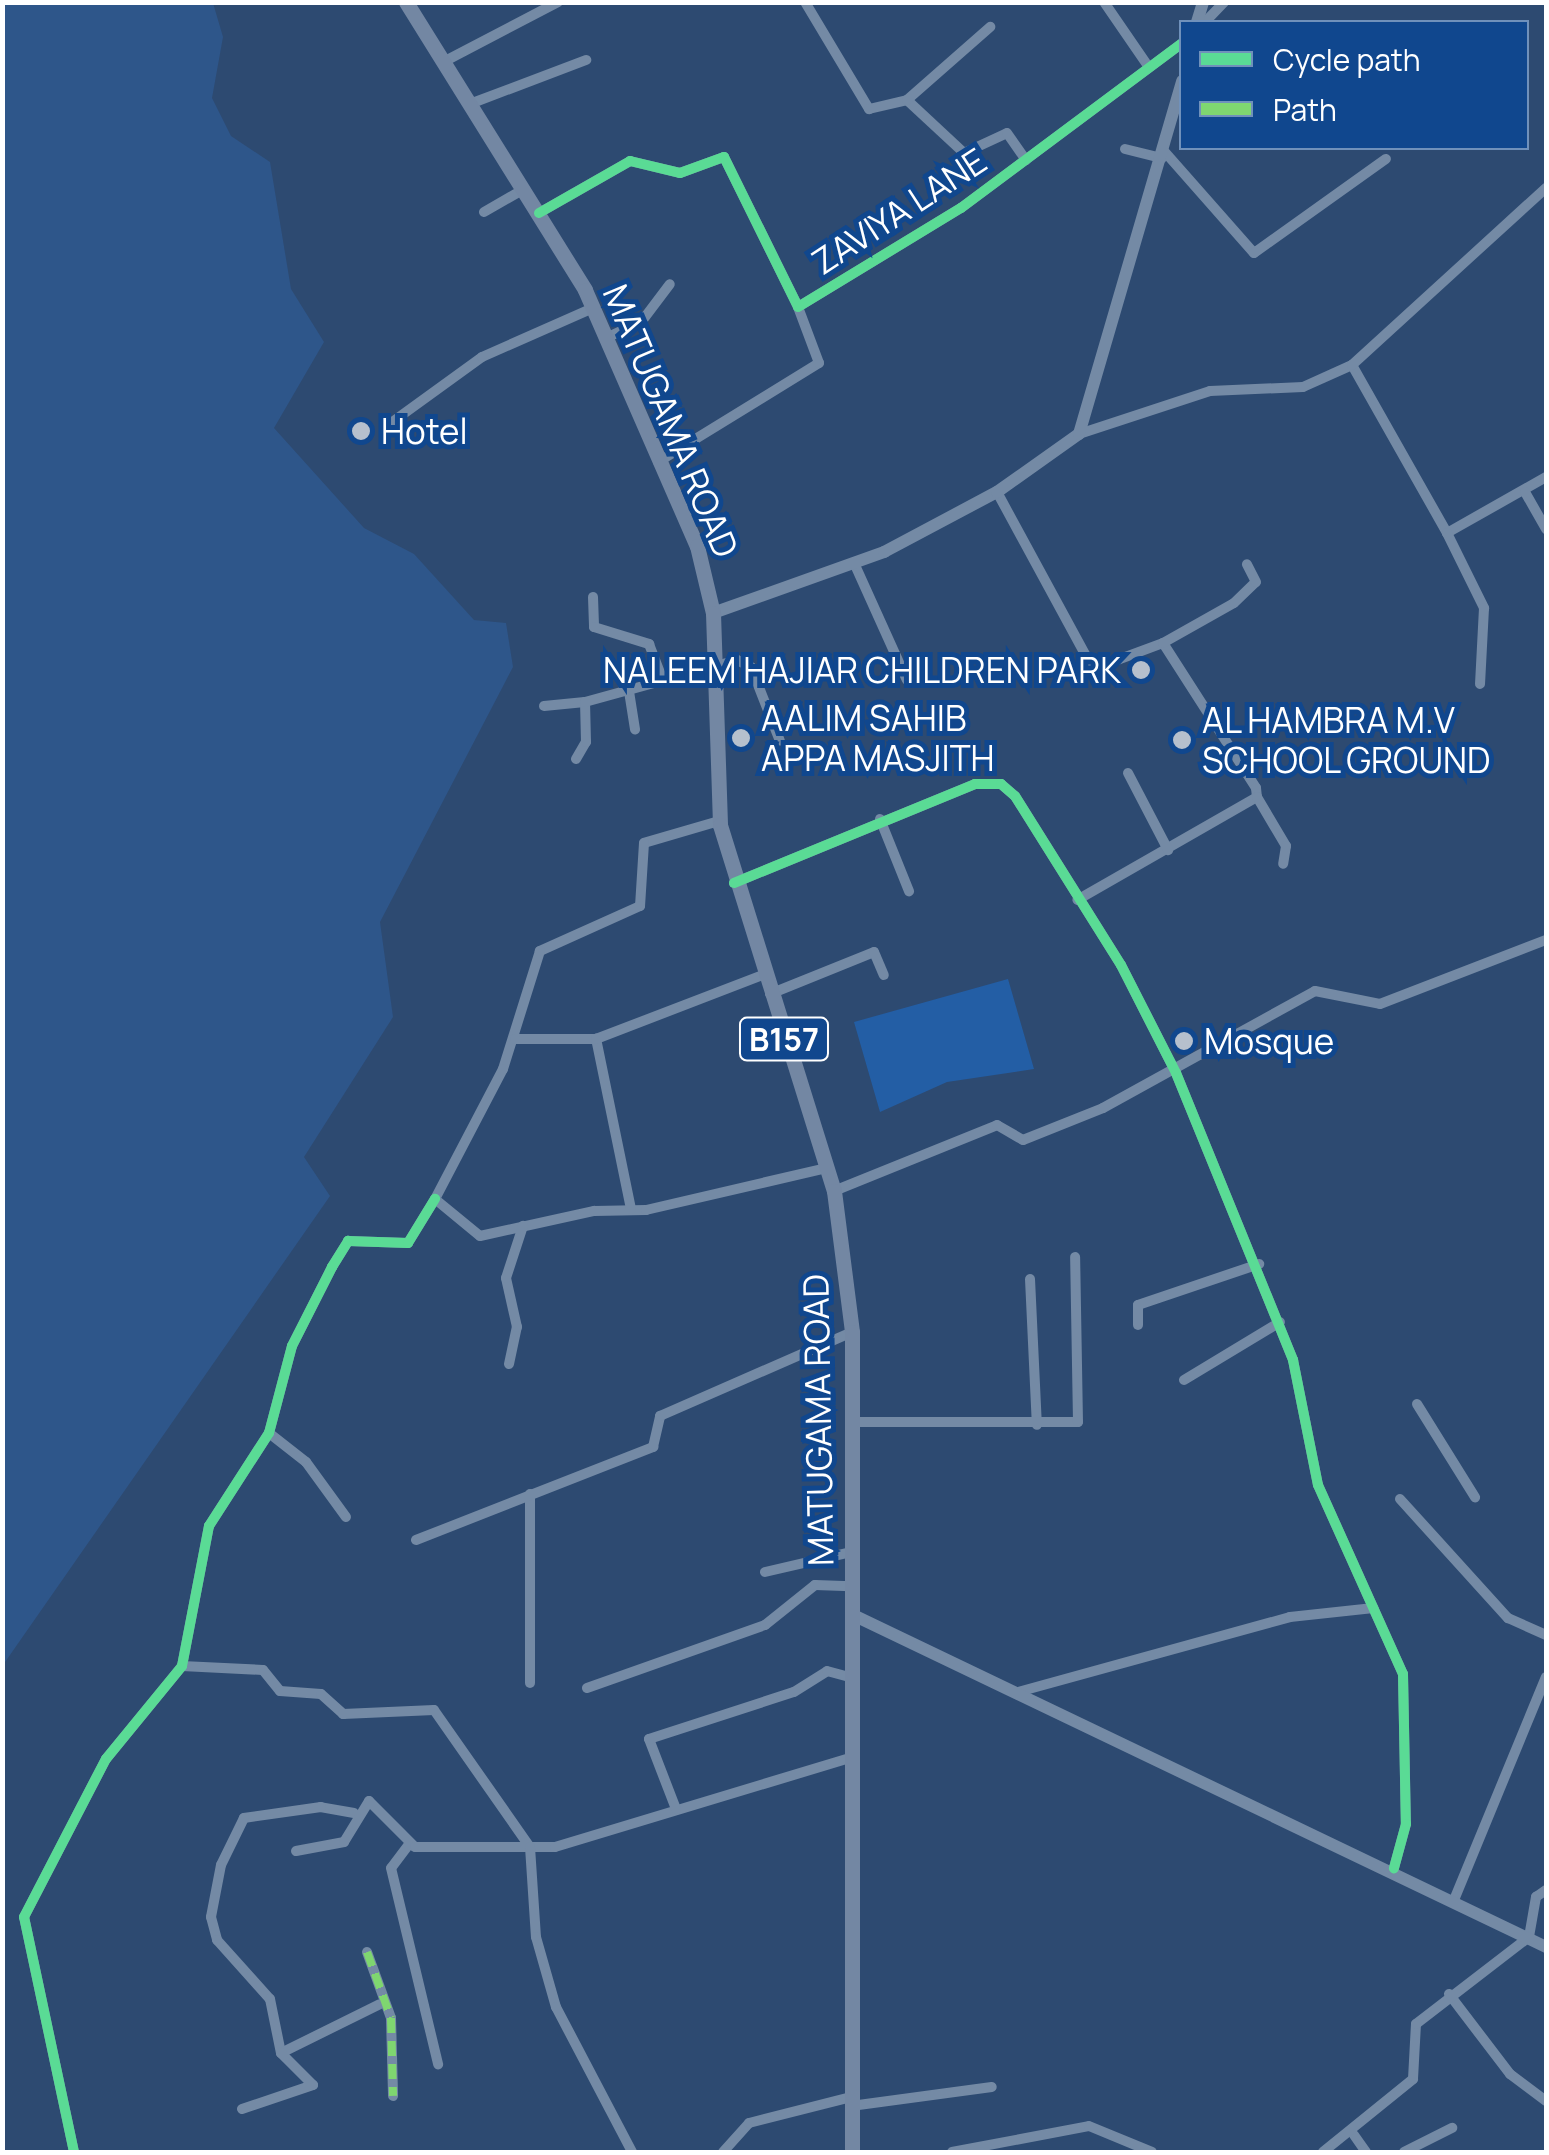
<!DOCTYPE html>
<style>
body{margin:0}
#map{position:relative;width:1549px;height:2155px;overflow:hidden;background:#2d4a71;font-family:Manrope,sans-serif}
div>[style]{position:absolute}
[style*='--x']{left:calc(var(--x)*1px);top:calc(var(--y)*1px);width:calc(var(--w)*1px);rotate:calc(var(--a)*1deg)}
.green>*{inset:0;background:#235ea5}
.water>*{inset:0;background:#2e568a}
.minor>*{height:10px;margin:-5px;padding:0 5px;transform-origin:5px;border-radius:5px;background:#748aa5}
.tertiary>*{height:12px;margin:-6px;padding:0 6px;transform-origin:6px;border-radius:6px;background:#748aa5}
.primary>*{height:15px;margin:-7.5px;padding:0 7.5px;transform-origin:7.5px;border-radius:7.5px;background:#7387a3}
.quiet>*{height:8px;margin-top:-4px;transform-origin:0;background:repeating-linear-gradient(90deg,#7fd670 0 15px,transparent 0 23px)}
.cycleway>*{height:10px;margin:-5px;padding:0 5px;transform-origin:5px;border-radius:5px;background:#5adb95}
.dots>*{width:28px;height:28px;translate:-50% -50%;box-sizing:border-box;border:5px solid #10478e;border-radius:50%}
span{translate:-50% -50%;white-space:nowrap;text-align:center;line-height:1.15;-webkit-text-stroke:10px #10478e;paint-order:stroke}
.shield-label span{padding:2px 8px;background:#10478e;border:2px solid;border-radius:8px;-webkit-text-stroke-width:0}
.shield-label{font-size:32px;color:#fff;font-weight:700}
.street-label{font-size:35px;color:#fff}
.poi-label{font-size:35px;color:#fff}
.left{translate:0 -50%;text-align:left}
.right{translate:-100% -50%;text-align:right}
.frame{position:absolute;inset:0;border:5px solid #fff;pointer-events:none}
.legend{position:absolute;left:1179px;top:20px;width:350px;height:130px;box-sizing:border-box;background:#10478e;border:2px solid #7091bb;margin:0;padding:12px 18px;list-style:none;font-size:30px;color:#fff}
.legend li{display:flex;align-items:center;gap:20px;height:50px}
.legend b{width:50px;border:2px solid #7091bb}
</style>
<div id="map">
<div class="green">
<div style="clip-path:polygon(1008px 979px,1034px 1069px,947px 1082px,880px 1112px,854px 1022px)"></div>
</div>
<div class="water">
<div style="clip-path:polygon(3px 2px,213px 3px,223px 37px,212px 98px,231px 136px,270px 162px,291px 289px,324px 342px,274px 428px,364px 528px,414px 554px,474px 620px,506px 623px,513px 667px,380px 922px,393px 1017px,304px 1157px,330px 1196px,3px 1665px)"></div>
</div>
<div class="minor">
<div style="--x:805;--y:2;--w:125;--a:59.1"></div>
<div style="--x:869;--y:109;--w:39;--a:-13"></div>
<div style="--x:907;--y:100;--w:78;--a:42.9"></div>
<div style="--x:964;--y:153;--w:47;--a:-24.9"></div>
<div style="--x:1007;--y:133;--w:33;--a:55"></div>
<div style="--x:1104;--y:2;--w:78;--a:55.5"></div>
<div style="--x:1205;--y:22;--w:28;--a:-46"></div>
<div style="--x:449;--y:59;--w:123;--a:-27.6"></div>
<div style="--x:907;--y:100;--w:111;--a:-41.3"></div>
<div style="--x:475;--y:102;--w:119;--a:-20.7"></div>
<div style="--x:1125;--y:149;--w:38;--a:14"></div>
<div style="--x:1164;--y:151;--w:136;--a:48.6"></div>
<div style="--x:1254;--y:253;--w:162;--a:-35.5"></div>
<div style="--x:484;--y:212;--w:46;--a:-29.9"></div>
<div style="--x:539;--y:213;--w:105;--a:-29.7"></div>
<div style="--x:630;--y:161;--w:51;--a:13.5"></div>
<div style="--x:680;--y:173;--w:47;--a:-20"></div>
<div style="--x:724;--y:157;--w:167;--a:63.7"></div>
<div style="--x:798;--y:307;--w:191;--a:-31.3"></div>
<div style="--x:961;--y:208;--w:276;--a:-36.7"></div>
<div style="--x:606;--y:338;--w:40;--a:-25"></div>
<div style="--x:642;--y:321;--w:46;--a:-52.9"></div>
<div style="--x:1352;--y:365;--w:193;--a:60.5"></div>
<div style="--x:1447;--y:533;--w:114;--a:-29.5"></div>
<div style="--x:384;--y:428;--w:121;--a:-35.9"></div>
<div style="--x:482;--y:357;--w:121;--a:-23.8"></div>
<div style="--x:1079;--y:434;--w:138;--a:-18.2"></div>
<div style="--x:1210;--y:391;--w:93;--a:-2.5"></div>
<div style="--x:1303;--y:387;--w:54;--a:-24.2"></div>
<div style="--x:1352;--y:365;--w:263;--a:-42.4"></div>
<div style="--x:658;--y:462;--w:189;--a:-31.6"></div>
<div style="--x:819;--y:363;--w:60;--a:-110.6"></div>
<div style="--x:997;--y:492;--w:201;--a:61.5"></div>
<div style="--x:1093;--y:669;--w:75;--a:-20.4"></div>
<div style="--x:1163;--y:643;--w:172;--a:57.3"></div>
<div style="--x:1256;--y:788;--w:9;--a:84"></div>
<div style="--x:1257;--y:797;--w:207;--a:150.2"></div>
<div style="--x:1525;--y:492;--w:43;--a:60.4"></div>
<div style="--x:1447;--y:533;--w:84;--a:63.7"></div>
<div style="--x:1484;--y:608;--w:76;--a:93"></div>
<div style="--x:855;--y:565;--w:126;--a:65.7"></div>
<div style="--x:593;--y:597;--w:30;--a:88"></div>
<div style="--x:594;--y:627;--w:58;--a:17.2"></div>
<div style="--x:649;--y:644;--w:36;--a:69"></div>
<div style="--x:1163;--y:643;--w:81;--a:-29.4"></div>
<div style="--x:1234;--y:603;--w:30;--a:-44"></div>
<div style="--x:1256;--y:582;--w:20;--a:-117"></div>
<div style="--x:628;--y:685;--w:45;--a:81"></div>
<div style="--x:544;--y:706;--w:41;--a:-5.6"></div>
<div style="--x:576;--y:759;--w:20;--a:-60"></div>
<div style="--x:586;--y:742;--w:40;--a:-91.4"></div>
<div style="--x:585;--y:702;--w:158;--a:-15.4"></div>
<div style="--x:737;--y:660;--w:16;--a:27"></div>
<div style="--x:751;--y:667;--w:79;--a:68.6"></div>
<div style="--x:1128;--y:773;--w:87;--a:62.5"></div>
<div style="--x:1257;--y:797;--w:57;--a:59.4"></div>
<div style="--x:1286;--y:846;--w:18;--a:99"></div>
<div style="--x:880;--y:819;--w:78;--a:68.1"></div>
<div style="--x:719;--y:821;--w:78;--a:163.7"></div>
<div style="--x:644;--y:843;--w:63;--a:93.6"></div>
<div style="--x:640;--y:906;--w:110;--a:155.8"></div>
<div style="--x:540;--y:951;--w:124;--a:107.4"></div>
<div style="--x:503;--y:1069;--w:147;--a:117.6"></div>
<div style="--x:435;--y:1199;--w:58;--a:39.4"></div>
<div style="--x:480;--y:1236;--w:117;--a:-12.4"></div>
<div style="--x:594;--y:1211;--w:52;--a:-1.1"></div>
<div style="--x:646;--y:1210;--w:185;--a:-13.1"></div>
<div style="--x:734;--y:883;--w:261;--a:-22.3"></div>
<div style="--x:975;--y:784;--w:26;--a:0"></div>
<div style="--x:1001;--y:784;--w:18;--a:41"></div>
<div style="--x:1015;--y:796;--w:199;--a:57.9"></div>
<div style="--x:1121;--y:965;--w:121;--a:63"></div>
<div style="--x:1176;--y:1073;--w:310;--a:67.8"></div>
<div style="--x:1293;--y:1360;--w:127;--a:78.7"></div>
<div style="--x:1318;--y:1485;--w:207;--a:65.8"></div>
<div style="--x:1403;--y:1674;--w:150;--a:88.9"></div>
<div style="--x:1406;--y:1824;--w:46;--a:105.3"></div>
<div style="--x:770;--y:994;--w:112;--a:-22"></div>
<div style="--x:874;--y:952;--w:25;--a:67"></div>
<div style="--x:515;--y:1039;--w:81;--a:0"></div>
<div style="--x:834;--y:1191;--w:176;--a:-22"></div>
<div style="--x:997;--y:1125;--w:30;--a:30"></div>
<div style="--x:1023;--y:1140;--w:86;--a:-21.8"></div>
<div style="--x:1103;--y:1108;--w:242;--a:-28.9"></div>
<div style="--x:1315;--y:991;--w:66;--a:11.3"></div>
<div style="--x:1380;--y:1004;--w:178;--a:-21.1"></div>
<div style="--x:631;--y:1209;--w:174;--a:-101.6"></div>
<div style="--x:596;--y:1039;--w:179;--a:-21"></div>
<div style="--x:1030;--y:1279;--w:146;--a:87.3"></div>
<div style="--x:1138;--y:1325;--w:20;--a:-90"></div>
<div style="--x:1138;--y:1305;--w:128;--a:-18.7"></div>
<div style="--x:509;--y:1364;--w:38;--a:-78"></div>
<div style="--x:517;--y:1327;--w:50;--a:-102.7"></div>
<div style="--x:506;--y:1278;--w:55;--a:-71.9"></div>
<div style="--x:1184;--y:1380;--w:112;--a:-31.1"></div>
<div style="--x:1417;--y:1404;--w:110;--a:58.1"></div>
<div style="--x:852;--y:1422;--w:226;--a:0"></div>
<div style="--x:1078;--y:1422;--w:165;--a:-91"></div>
<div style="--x:269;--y:1433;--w:47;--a:38.1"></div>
<div style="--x:306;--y:1462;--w:68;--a:54"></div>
<div style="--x:530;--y:1494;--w:189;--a:90"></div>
<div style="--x:1400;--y:1499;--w:161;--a:47.8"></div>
<div style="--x:1508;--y:1618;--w:42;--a:24.1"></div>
<div style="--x:416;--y:1540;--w:255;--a:-21.4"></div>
<div style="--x:653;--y:1447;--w:32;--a:-77"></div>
<div style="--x:660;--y:1416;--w:210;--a:-23.6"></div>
<div style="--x:765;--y:1572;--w:88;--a:-13.1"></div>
<div style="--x:182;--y:1666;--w:81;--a:2.8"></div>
<div style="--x:263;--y:1670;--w:27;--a:51"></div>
<div style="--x:280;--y:1691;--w:41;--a:4.2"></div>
<div style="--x:321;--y:1694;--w:30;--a:42"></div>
<div style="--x:343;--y:1714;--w:91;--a:-2.5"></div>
<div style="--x:434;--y:1710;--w:167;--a:55"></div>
<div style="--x:530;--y:1847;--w:25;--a:0"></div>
<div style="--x:555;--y:1847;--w:307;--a:-16.8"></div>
<div style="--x:587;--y:1688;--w:189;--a:-19.5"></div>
<div style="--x:765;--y:1625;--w:64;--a:-38.7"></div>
<div style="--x:815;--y:1585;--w:36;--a:2"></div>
<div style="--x:1018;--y:1692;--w:282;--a:-15.4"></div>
<div style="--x:1290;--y:1617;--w:84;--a:-6.1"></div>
<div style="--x:676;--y:1809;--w:75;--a:-111.1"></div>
<div style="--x:649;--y:1739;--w:152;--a:-18"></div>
<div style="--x:794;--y:1692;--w:39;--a:-32"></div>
<div style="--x:827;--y:1671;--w:24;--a:15"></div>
<div style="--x:354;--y:1813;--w:34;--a:-170"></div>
<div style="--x:321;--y:1807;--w:78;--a:171.9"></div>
<div style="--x:244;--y:1818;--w:52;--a:116.1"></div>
<div style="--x:221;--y:1865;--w:53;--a:100.9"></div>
<div style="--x:211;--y:1917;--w:24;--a:75"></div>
<div style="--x:217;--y:1940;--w:79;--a:48.1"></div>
<div style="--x:270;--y:1999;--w:55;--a:78.5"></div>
<div style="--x:281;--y:2053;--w:110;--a:-26.3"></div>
<div style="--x:410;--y:1843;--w:31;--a:127"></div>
<div style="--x:391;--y:1868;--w:202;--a:76.5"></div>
<div style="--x:296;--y:1851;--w:49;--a:-10.6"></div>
<div style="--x:344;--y:1842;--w:48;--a:-58.6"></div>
<div style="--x:369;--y:1801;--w:65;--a:45"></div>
<div style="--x:415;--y:1847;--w:115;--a:0"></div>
<div style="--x:530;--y:1847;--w:90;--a:86.2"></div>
<div style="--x:536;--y:1937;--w:73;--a:74.1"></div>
<div style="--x:556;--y:2007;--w:164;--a:62.3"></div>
<div style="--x:1454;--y:1900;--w:241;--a:-67.6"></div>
<div style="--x:367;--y:1952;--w:70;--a:70"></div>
<div style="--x:391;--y:2018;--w:78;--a:88.5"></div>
<div style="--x:1449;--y:1994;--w:101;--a:52.7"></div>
<div style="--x:1510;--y:2074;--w:45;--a:36.9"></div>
<div style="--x:851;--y:2106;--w:142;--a:-7.7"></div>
<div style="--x:242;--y:2109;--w:75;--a:-18.7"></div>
<div style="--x:313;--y:2085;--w:45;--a:-135"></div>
<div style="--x:1354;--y:2135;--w:21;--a:55"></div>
<div style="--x:74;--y:2152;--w:240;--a:-102"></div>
<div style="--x:24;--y:1917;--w:178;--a:-62.6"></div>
<div style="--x:106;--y:1759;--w:120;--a:-50.7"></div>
<div style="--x:182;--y:1666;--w:143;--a:-79.1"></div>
<div style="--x:209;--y:1526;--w:111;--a:-57.2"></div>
<div style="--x:269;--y:1433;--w:90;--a:-75.2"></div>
<div style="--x:292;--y:1346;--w:89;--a:-63.1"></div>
<div style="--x:332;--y:1267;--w:31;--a:-58"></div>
<div style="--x:348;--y:1241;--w:60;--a:1.9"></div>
<div style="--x:408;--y:1243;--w:52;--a:-58.5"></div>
<div style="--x:723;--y:2152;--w:39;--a:-48"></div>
<div style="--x:749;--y:2123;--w:105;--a:-14.3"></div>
<div style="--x:952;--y:2152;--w:139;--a:-10.7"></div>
<div style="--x:1089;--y:2126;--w:68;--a:22.4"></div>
<div style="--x:1323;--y:2152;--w:116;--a:-39"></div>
<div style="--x:1413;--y:2079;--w:55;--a:-86.9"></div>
<div style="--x:1416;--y:2024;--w:143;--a:-37.6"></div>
<div style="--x:1529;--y:1937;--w:41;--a:-80.1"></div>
<div style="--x:1536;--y:1897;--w:12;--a:-35"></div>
<div style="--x:1404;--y:2152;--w:54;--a:-26.6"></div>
</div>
<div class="tertiary">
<div style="--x:1197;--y:22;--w:21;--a:-73"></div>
<div style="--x:713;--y:613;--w:182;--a:-19.6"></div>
<div style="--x:884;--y:552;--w:128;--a:-28"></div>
<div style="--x:997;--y:492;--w:100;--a:-35.3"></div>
<div style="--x:1079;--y:434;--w:368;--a:-73.7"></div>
<div style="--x:851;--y:1614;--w:771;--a:25.6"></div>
</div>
<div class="primary">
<div style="--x:406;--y:2;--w:339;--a:58.1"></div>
<div style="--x:585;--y:290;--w:279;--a:66.4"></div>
<div style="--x:697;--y:546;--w:69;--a:76.6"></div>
<div style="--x:713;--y:613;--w:212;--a:88.1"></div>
<div style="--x:720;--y:825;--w:383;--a:72.7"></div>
<div style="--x:834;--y:1191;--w:142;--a:82.7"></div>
<div style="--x:852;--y:1332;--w:820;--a:90"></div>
</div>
<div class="quiet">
<div style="--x:367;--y:1952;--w:70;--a:70"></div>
<div style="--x:391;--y:2018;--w:78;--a:88.5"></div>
</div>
<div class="cycleway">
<div style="--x:539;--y:213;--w:105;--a:-29.7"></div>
<div style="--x:630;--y:161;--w:51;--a:13.5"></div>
<div style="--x:680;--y:173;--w:47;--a:-20"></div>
<div style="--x:724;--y:157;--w:167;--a:63.7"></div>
<div style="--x:798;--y:307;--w:191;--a:-31.3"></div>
<div style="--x:961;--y:208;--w:276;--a:-36.7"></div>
<div style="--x:734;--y:883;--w:261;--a:-22.3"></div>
<div style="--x:975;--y:784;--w:26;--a:0"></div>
<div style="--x:1001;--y:784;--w:18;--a:41"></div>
<div style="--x:1015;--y:796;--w:199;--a:57.9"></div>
<div style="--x:1121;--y:965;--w:121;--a:63"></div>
<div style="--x:1176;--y:1073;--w:310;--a:67.8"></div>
<div style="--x:1293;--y:1360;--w:127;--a:78.7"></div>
<div style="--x:1318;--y:1485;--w:207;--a:65.8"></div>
<div style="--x:1403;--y:1674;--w:150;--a:88.9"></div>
<div style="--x:1406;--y:1824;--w:46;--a:105.3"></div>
<div style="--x:74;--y:2152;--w:240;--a:-102"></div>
<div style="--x:24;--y:1917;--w:178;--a:-62.6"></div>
<div style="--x:106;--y:1759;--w:120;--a:-50.7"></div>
<div style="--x:182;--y:1666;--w:143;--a:-79.1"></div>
<div style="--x:209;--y:1526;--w:111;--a:-57.2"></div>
<div style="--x:269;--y:1433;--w:90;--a:-75.2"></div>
<div style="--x:292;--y:1346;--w:89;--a:-63.1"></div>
<div style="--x:332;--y:1267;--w:31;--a:-58"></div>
<div style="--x:348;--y:1241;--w:60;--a:1.9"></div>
<div style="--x:408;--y:1243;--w:52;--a:-58.5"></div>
</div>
<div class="dots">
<div style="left:361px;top:431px;background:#b6c0cd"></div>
<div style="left:1141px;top:670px;background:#b6c0cd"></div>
<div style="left:741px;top:738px;background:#b6c0cd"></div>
<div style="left:1182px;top:740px;background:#b6c0cd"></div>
<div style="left:1184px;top:1041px;background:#b6c0cd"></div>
</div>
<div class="shield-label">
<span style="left:784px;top:1039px">B157</span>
</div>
<div class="street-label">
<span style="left:899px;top:211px;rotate:-33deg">ZAVIYA LANE</span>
<span style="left:671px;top:421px;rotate:67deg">MATUGAMA ROAD</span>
<span style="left:818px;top:1420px;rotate:-91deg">MATUGAMA ROAD</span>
</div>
<div class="poi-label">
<span class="left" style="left:381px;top:431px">Hotel</span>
<span class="right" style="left:1121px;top:670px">NALEEM HAJIAR CHILDREN PARK</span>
<span class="left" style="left:761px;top:738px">AALIM SAHIB<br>APPA MASJITH</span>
<span class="left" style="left:1202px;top:740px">AL HAMBRA M.V<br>SCHOOL GROUND</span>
<span class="left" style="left:1204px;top:1041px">Mosque</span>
</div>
<div class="frame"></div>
<ul class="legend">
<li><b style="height:12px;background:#5adb95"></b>Cycle path</li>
<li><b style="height:12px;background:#7fd670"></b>Path</li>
</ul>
</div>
